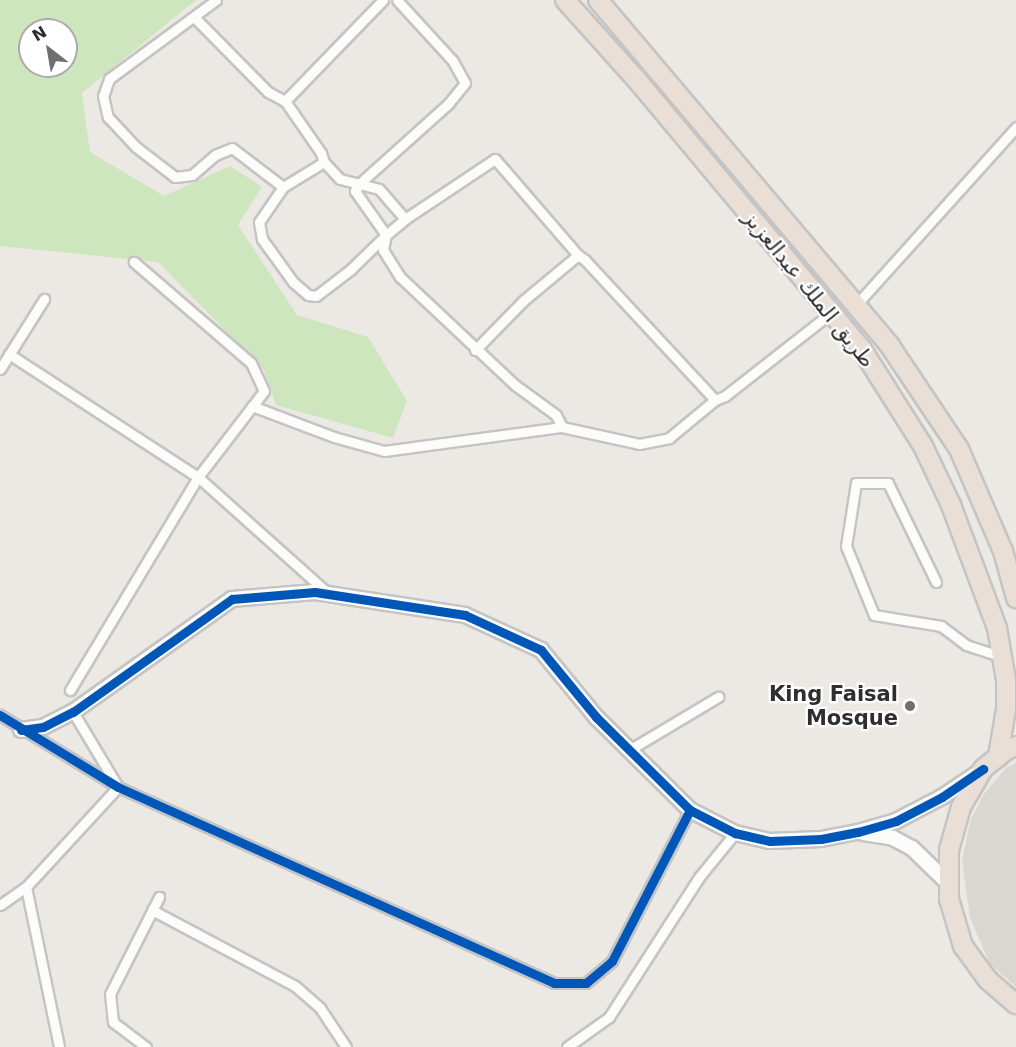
<!DOCTYPE html>
<meta charset="utf-8">
<style>
body{margin:0}
#map{position:relative;width:1016px;height:1047px;overflow:hidden;background:#ece8e4;font-family:"DejaVu Sans","Noto Sans Arabic",sans-serif}
div>[style]{position:absolute}
[style*='--x']{left:calc(var(--x)*1px);top:calc(var(--y)*1px);width:calc(var(--w)*1px);rotate:calc(var(--a)*1deg)}
.green>*{inset:0;background:#cee6be}
.plaza>*{inset:0;background:#dad6d2}
.roads{filter:drop-shadow(2px 0 #c5c4c5) drop-shadow(-2px 0 #c5c4c5) drop-shadow(0 2px #c5c4c5) drop-shadow(0 -2px #c5c4c5)}
.street>*{height:9px;margin:-4.5px;padding:0 4.5px;transform-origin:4.5px;border-radius:4.5px;background:#fcfcfb}
.secondary>*{height:14px;margin:-7px;padding:0 7px;transform-origin:7px;border-radius:7px;background:#fcfcfb}
.highway>*{height:18px;margin:-9px;padding:0 9px;transform-origin:9px;border-radius:9px;background:#eadfd6}
.cycleway>*{height:9px;margin:-4.5px;padding:0 4.5px;transform-origin:4.5px;border-radius:4.5px;background:#0057b8}
.dots>*{width:16px;height:16px;translate:-50% -50%;box-sizing:border-box;border:3px solid #fff;border-radius:50%}
span{translate:-50% -50%;white-space:nowrap;text-align:center;line-height:1.15;-webkit-text-stroke:4.5px #fff;paint-order:stroke}
.street-label{font-size:21px;color:#2e2e2e}
.poi-label{font-size:21px;color:#2e2e2e;font-weight:700}
.right{translate:-100% -50%;text-align:right}
.north{position:absolute;left:18px;top:18px;width:60px;height:60px;box-sizing:border-box;background:#fff;border:2px solid #ababab;border-radius:50%;rotate:329deg;font-size:16px;font-weight:700;line-height:24px;text-align:center;color:#2e2e2e}
.north::after{content:'';display:block;margin:auto;width:21px;height:27px;background:#706f6e;clip-path:polygon(50% 0,100% 100%,50% 72%,0 100%)}
</style>
<div id="map">
<div class="green">
<div style="clip-path:polygon(evenodd,0 0,196px 0,82px 93px,90px 152px,164px 196px,230px 166px,262px 187px,238px 225px,297px 315px,368px 337px,407px 401px,393px 438px,276px 405px,264px 370px,158px 262px,0 246px,0 0,30px 30px,66px 30px,66px 66px,30px 66px,30px 30px)"></div>
</div>
<div class="plaza">
<div style="clip-path:polygon(1016px 763px,1016px 987px,990px 964px,970px 918px,962px 860px,971px 819px,984px 794px,1006px 768px)"></div>
</div>
<div class="roads">
<div class="street">
<div style="--x:216;--y:0;--w:133;--a:143.6"></div>
<div style="--x:109;--y:79;--w:18;--a:109"></div>
<div style="--x:103;--y:96;--w:22;--a:77"></div>
<div style="--x:108;--y:117;--w:41;--a:47"></div>
<div style="--x:136;--y:147;--w:49;--a:37.6"></div>
<div style="--x:175;--y:177;--w:17;--a:-7"></div>
<div style="--x:192;--y:175;--w:30;--a:-41"></div>
<div style="--x:215;--y:155;--w:18;--a:-22"></div>
<div style="--x:232;--y:148;--w:64;--a:37.4"></div>
<div style="--x:283;--y:187;--w:48;--a:-31.4"></div>
<div style="--x:194;--y:17;--w:105;--a:45.4"></div>
<div style="--x:268;--y:92;--w:19;--a:28"></div>
<div style="--x:285;--y:101;--w:63;--a:55.3"></div>
<div style="--x:321;--y:153;--w:9;--a:72"></div>
<div style="--x:324;--y:162;--w:23;--a:47"></div>
<div style="--x:340;--y:179;--w:40;--a:14.4"></div>
<div style="--x:379;--y:189;--w:40;--a:49"></div>
<div style="--x:285;--y:101;--w:141;--a:-45.9"></div>
<div style="--x:283;--y:187;--w:42;--a:124.4"></div>
<div style="--x:259;--y:222;--w:17;--a:80"></div>
<div style="--x:262;--y:239;--w:53;--a:54.2"></div>
<div style="--x:293;--y:282;--w:20;--a:41"></div>
<div style="--x:308;--y:295;--w:8;--a:7"></div>
<div style="--x:316;--y:296;--w:43;--a:-37.4"></div>
<div style="--x:350;--y:270;--w:50;--a:-44.2"></div>
<div style="--x:386;--y:235;--w:54;--a:-125.2"></div>
<div style="--x:355;--y:191;--w:9;--a:-58"></div>
<div style="--x:360;--y:183;--w:118;--a:-41.9"></div>
<div style="--x:448;--y:104;--w:27;--a:-51"></div>
<div style="--x:465;--y:83;--w:26;--a:-119"></div>
<div style="--x:452;--y:60;--w:81;--a:-132.5"></div>
<div style="--x:856;--y:305;--w:239;--a:-48"></div>
<div style="--x:475;--y:350;--w:70;--a:-45.6"></div>
<div style="--x:524;--y:300;--w:70;--a:-39.8"></div>
<div style="--x:9;--y:354;--w:225;--a:33.1"></div>
<div style="--x:198;--y:477;--w:176;--a:41.8"></div>
<div style="--x:0;--y:369;--w:83;--a:-57.8"></div>
<div style="--x:252;--y:406;--w:88;--a:20.7"></div>
<div style="--x:334;--y:437;--w:52;--a:15.6"></div>
<div style="--x:384;--y:451;--w:180;--a:-7.7"></div>
<div style="--x:562;--y:427;--w:79;--a:12.4"></div>
<div style="--x:639;--y:444;--w:31;--a:-11"></div>
<div style="--x:669;--y:438;--w:60;--a:-39.6"></div>
<div style="--x:715;--y:400;--w:11;--a:-22"></div>
<div style="--x:725;--y:396;--w:136;--a:-38.1"></div>
<div style="--x:562;--y:427;--w:13;--a:-117"></div>
<div style="--x:556;--y:415;--w:51;--a:-143.8"></div>
<div style="--x:515;--y:385;--w:158;--a:-136.8"></div>
<div style="--x:400;--y:277;--w:32;--a:-122"></div>
<div style="--x:383;--y:250;--w:15;--a:-79"></div>
<div style="--x:386;--y:235;--w:25;--a:-40"></div>
<div style="--x:405;--y:219;--w:108;--a:-33.7"></div>
<div style="--x:495;--y:159;--w:127;--a:49.2"></div>
<div style="--x:578;--y:255;--w:9;--a:36"></div>
<div style="--x:585;--y:260;--w:191;--a:47.1"></div>
<div style="--x:936;--y:582;--w:110;--a:-115.9"></div>
<div style="--x:888;--y:483;--w:32;--a:180"></div>
<div style="--x:856;--y:483;--w:64;--a:99"></div>
<div style="--x:846;--y:546;--w:74;--a:67.9"></div>
<div style="--x:874;--y:615;--w:68;--a:9.3"></div>
<div style="--x:941;--y:626;--w:31;--a:37"></div>
<div style="--x:966;--y:645;--w:38;--a:18"></div>
<div style="--x:70;--y:690;--w:249;--a:-59"></div>
<div style="--x:198;--y:477;--w:108;--a:-52.5"></div>
<div style="--x:264;--y:391;--w:31;--a:-115"></div>
<div style="--x:251;--y:363;--w:155;--a:-139.2"></div>
<div style="--x:0;--y:715;--w:138;--a:31.4"></div>
<div style="--x:118;--y:787;--w:478;--a:24.2"></div>
<div style="--x:554;--y:983;--w:32;--a:0"></div>
<div style="--x:586;--y:983;--w:34;--a:-40"></div>
<div style="--x:612;--y:961;--w:170;--a:-62.7"></div>
<div style="--x:629;--y:750;--w:104;--a:-30.8"></div>
<div style="--x:26;--y:887;--w:163;--a:78.3"></div>
<div style="--x:0;--y:905;--w:32;--a:-35"></div>
<div style="--x:26;--y:887;--w:136;--a:-47.4"></div>
<div style="--x:118;--y:787;--w:87;--a:-121"></div>
<div style="--x:152;--y:910;--w:162;--a:28"></div>
<div style="--x:295;--y:986;--w:33;--a:41"></div>
<div style="--x:320;--y:1008;--w:47;--a:56.3"></div>
<div style="--x:146;--y:1047;--w:41;--a:-142.9"></div>
<div style="--x:113;--y:1022;--w:28;--a:-96"></div>
<div style="--x:110;--y:994;--w:109;--a:-63.2"></div>
<div style="--x:567;--y:1047;--w:52;--a:-35.5"></div>
<div style="--x:609;--y:1017;--w:168;--a:-57.2"></div>
<div style="--x:700;--y:876;--w:55;--a:-50.9"></div>
</div>
<div class="secondary">
<div style="--x:21;--y:730;--w:22;--a:-8"></div>
<div style="--x:43;--y:727;--w:34;--a:-27"></div>
<div style="--x:73;--y:712;--w:195;--a:-35.4"></div>
<div style="--x:232;--y:599;--w:83;--a:-4.8"></div>
<div style="--x:315;--y:592;--w:152;--a:8.7"></div>
<div style="--x:465;--y:615;--w:84;--a:24.7"></div>
<div style="--x:541;--y:650;--w:87;--a:50.6"></div>
<div style="--x:596;--y:717;--w:132;--a:44.7"></div>
<div style="--x:690;--y:810;--w:51;--a:27.1"></div>
<div style="--x:735;--y:833;--w:36;--a:13"></div>
<div style="--x:770;--y:841;--w:51;--a:-2.2"></div>
<div style="--x:821;--y:839;--w:38;--a:-11"></div>
<div style="--x:858;--y:832;--w:40;--a:-16"></div>
<div style="--x:896;--y:821;--w:52;--a:-27.6"></div>
<div style="--x:942;--y:797;--w:47;--a:-33.7"></div>
<div style="--x:863;--y:833;--w:30;--a:9"></div>
<div style="--x:893;--y:838;--w:21;--a:28"></div>
<div style="--x:912;--y:848;--w:52;--a:44.2"></div>
</div>
<div class="highway">
<div style="--x:565;--y:0;--w:106;--a:48.1"></div>
<div style="--x:636;--y:79;--w:351;--a:50.1"></div>
<div style="--x:861;--y:348;--w:116;--a:57.7"></div>
<div style="--x:923;--y:446;--w:65;--a:64.6"></div>
<div style="--x:951;--y:505;--w:131;--a:69.5"></div>
<div style="--x:997;--y:628;--w:53;--a:80.2"></div>
<div style="--x:1006;--y:680;--w:29;--a:90"></div>
<div style="--x:1006;--y:709;--w:49;--a:99.5"></div>
<div style="--x:598;--y:0;--w:453;--a:49.8"></div>
<div style="--x:890;--y:346;--w:124;--a:56.2"></div>
<div style="--x:959;--y:449;--w:111;--a:66.7"></div>
<div style="--x:1003;--y:551;--w:49;--a:74.5"></div>
<div style="--x:1016;--y:746;--w:12;--a:156"></div>
<div style="--x:1005;--y:751;--w:28;--a:141"></div>
<div style="--x:983;--y:769;--w:44;--a:120.1"></div>
<div style="--x:961;--y:807;--w:45;--a:105.6"></div>
<div style="--x:949;--y:850;--w:49;--a:90"></div>
<div style="--x:949;--y:899;--w:49;--a:73.4"></div>
<div style="--x:963;--y:946;--w:42;--a:53.7"></div>
<div style="--x:988;--y:980;--w:37;--a:41"></div>
</div>
</div>
<div class="cycleway">
<div style="--x:0;--y:715;--w:138;--a:31.4"></div>
<div style="--x:118;--y:787;--w:478;--a:24.2"></div>
<div style="--x:554;--y:983;--w:32;--a:0"></div>
<div style="--x:586;--y:983;--w:34;--a:-40"></div>
<div style="--x:612;--y:961;--w:170;--a:-62.7"></div>
<div style="--x:21;--y:730;--w:22;--a:-8"></div>
<div style="--x:43;--y:727;--w:34;--a:-27"></div>
<div style="--x:73;--y:712;--w:195;--a:-35.4"></div>
<div style="--x:232;--y:599;--w:83;--a:-4.8"></div>
<div style="--x:315;--y:592;--w:152;--a:8.7"></div>
<div style="--x:465;--y:615;--w:84;--a:24.7"></div>
<div style="--x:541;--y:650;--w:87;--a:50.6"></div>
<div style="--x:596;--y:717;--w:132;--a:44.7"></div>
<div style="--x:690;--y:810;--w:51;--a:27.1"></div>
<div style="--x:735;--y:833;--w:36;--a:13"></div>
<div style="--x:770;--y:841;--w:51;--a:-2.2"></div>
<div style="--x:821;--y:839;--w:38;--a:-11"></div>
<div style="--x:858;--y:832;--w:40;--a:-16"></div>
<div style="--x:896;--y:821;--w:52;--a:-27.6"></div>
<div style="--x:942;--y:797;--w:50;--a:-34.3"></div>
</div>
<div class="dots">
<div style="left:910px;top:706px;background:#706f6e"></div>
</div>
<div class="street-label">
<span style="left:809px;top:289px;rotate:51deg">طريق الملك عبدالعزيز</span>
</div>
<div class="poi-label">
<span class="right" style="left:898px;top:706px">King Faisal<br>Mosque</span>
</div>
<div class="north">N</div>
</div>
